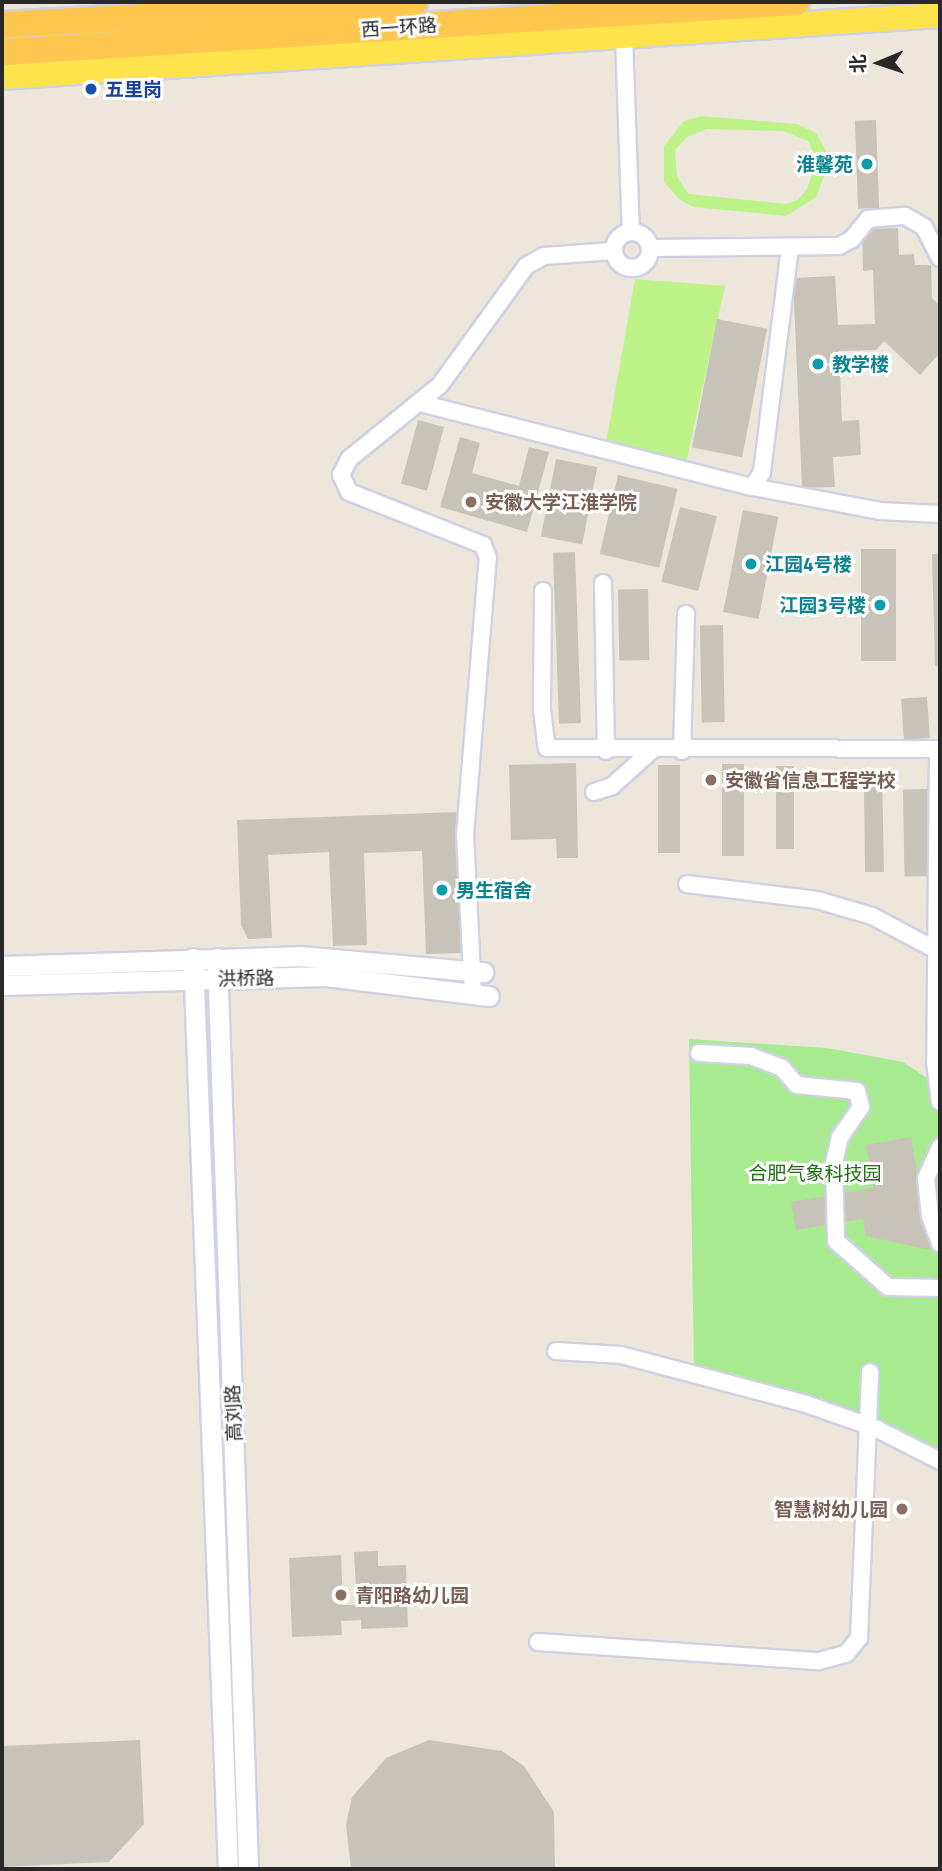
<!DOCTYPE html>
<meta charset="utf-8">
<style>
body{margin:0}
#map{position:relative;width:942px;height:1871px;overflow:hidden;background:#ede6da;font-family:"Titillium Web","Noto Sans SC",sans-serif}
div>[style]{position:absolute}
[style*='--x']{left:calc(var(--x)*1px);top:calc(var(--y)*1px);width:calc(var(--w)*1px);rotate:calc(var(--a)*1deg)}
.green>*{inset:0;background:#a8ea90}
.pitch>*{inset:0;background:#bef38a}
.building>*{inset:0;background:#c8c3b9;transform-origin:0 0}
.roads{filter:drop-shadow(2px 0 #cfd1e4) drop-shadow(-2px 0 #cfd1e4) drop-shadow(0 2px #cfd1e4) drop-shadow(0 -2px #cfd1e4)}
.minor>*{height:16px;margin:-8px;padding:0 8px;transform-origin:8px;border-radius:8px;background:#fff}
.minor>.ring{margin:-8px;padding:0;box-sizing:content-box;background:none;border:16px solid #fff;border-radius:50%}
.tertiary>*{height:19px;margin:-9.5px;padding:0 9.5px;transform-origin:9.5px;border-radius:9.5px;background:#fff}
.primary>*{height:24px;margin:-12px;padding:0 12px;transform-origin:12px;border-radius:12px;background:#ffe34d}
.trunk>*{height:26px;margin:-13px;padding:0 13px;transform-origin:13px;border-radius:13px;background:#ffc750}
.dots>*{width:19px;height:19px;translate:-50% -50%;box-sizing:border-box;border:4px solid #fff;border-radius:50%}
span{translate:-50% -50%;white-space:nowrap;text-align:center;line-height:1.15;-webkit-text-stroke:6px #fff;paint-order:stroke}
.street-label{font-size:19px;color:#292929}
.transit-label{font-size:19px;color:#164399;font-weight:700}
.left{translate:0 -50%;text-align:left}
.culture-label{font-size:19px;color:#0d838f;font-weight:700}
.right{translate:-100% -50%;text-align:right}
.education-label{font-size:19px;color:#785e54;font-weight:700}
.park-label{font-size:19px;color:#1e6e12}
.frame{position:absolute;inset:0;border:4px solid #292929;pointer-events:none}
.north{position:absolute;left:844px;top:28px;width:70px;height:70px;-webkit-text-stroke:5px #fff;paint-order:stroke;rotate:268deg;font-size:19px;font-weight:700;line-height:28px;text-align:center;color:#292929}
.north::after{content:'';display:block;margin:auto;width:24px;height:32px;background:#292929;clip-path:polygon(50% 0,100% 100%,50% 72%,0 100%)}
</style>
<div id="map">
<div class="green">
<div style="clip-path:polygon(689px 1039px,827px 1048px,903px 1062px,940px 1087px,940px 1461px,694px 1374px)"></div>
</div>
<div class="pitch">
<div style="clip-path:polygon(evenodd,701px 116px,797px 124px,816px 133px,826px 151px,828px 166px,816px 197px,786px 216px,693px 207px,679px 199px,664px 182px,664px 146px,684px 121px,701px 116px,707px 129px,783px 131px,808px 141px,817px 160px,807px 189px,798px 200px,785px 204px,689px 194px,677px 177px,675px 150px,687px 137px,707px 129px)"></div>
<div style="clip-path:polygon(635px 279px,725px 286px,686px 463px,606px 443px)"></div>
</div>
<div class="building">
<div style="left:876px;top:120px;width:88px;height:21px;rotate:88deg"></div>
<div style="clip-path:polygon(898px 228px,899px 255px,914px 254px,915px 265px,931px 265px,932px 298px,940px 306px,940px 353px,920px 375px,884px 341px,876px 350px,839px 351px,842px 421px,859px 420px,861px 455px,833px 457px,835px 487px,802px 488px,793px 278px,835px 276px,838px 325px,875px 324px,873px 270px,863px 271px,862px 229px)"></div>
<div style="left:717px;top:319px;width:51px;height:131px;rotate:11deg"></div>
<div style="left:418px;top:420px;width:27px;height:66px;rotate:15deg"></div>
<div style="clip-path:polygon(460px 437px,480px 443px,472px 473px,519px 486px,529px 447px,549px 452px,527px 532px,440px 507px)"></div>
<div style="left:556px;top:459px;width:42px;height:79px;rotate:11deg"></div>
<div style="left:618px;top:475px;width:61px;height:81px;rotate:13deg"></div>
<div style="left:680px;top:507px;width:38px;height:77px;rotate:14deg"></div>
<div style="left:743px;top:510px;width:36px;height:104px;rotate:11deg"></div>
<div style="left:861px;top:549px;width:35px;height:112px"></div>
<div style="left:575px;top:552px;width:171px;height:22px;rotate:88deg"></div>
<div style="clip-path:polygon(932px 554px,940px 554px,940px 666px,935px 666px)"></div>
<div style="left:648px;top:589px;width:71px;height:30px;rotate:89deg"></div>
<div style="left:723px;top:625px;width:97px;height:23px;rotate:89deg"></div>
<div style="left:927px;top:697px;width:41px;height:26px;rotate:86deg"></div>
<div style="clip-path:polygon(576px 763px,578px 858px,557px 858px,556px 839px,511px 840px,509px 765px)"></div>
<div style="left:722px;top:764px;width:22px;height:92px"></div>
<div style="left:658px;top:765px;width:22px;height:88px"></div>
<div style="left:776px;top:766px;width:18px;height:83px"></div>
<div style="clip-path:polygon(835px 769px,882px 769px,884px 872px,865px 872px,864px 783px,835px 783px)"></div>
<div style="left:930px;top:789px;width:87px;height:27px;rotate:89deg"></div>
<div style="clip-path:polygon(458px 812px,463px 953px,426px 954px,422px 851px,364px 853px,367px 945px,333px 946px,329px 852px,268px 855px,272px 938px,248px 939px,241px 925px,237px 820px)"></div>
<div style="clip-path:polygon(911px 1137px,930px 1250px,866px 1236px,863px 1219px,796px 1230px,791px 1202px,873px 1188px,866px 1145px)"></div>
<div style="clip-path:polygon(378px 1551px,378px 1566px,406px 1565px,408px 1627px,361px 1629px,361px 1620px,341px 1621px,342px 1635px,292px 1637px,289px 1558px,341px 1555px,343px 1605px,357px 1605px,354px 1552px)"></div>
<div style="clip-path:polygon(140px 1740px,144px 1824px,109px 1862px,2px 1867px,2px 1746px)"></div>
<div style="clip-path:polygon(429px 1740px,502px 1751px,524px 1766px,554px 1812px,555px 1869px,351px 1869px,346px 1825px,352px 1797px,386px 1758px)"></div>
</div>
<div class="roads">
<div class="minor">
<div style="--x:624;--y:36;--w:196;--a:88"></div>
<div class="ring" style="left:614px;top:232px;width:20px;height:20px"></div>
<div style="--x:650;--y:248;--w:189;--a:-0.6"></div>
<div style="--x:839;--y:246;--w:15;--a:-28"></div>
<div style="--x:852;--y:239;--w:26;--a:-51"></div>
<div style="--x:868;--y:219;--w:37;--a:-5"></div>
<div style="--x:905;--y:216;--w:22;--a:30"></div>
<div style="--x:924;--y:227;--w:35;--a:63"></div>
<div style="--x:420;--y:403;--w:343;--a:14.2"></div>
<div style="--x:753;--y:487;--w:17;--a:-59"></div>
<div style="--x:762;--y:472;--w:227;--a:-82.9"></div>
<div style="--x:753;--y:487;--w:129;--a:10.7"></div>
<div style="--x:880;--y:511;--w:60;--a:2.9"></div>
<div style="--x:603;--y:583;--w:168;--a:89"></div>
<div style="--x:543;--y:591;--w:119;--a:90.5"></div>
<div style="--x:542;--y:710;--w:38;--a:83"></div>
<div style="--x:547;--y:748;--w:393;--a:0.1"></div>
<div style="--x:938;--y:749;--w:313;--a:90.5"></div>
<div style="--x:935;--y:1062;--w:40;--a:82.9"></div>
<div style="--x:682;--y:751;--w:137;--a:-88.3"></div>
<div style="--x:594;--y:792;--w:19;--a:-18"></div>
<div style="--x:612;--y:786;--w:52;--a:-41.9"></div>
<div style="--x:687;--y:884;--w:131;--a:7"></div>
<div style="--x:817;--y:900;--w:57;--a:16.2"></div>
<div style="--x:872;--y:916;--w:72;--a:28"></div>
<div style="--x:473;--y:993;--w:158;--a:-92.9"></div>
<div style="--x:465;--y:835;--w:278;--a:-85.3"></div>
<div style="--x:488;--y:558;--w:14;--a:-111"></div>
<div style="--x:483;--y:545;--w:144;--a:-158.4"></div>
<div style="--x:349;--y:492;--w:19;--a:-115"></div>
<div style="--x:341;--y:475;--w:18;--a:-63"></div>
<div style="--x:349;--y:459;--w:117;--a:-39.1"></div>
<div style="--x:440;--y:385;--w:147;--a:-54.1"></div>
<div style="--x:526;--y:266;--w:21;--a:-29"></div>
<div style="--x:544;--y:256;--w:69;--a:-4.1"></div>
<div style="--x:699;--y:1053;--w:52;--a:3.3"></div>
<div style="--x:751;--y:1056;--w:33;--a:21"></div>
<div style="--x:782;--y:1068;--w:23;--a:49"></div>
<div style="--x:797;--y:1085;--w:60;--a:5.7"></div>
<div style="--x:857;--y:1091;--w:16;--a:76"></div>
<div style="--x:861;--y:1107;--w:37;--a:125"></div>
<div style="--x:840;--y:1137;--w:27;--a:103"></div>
<div style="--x:834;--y:1163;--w:78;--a:88.5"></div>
<div style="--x:836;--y:1241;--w:69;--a:41.5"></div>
<div style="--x:888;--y:1287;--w:52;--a:1.1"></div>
<div style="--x:940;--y:1147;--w:34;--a:114"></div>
<div style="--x:926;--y:1178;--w:38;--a:84"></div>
<div style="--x:930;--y:1216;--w:29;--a:70"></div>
<div style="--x:556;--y:1351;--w:65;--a:3.5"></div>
<div style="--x:621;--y:1355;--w:191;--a:14.8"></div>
<div style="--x:806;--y:1404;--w:73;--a:19.2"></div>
<div style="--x:875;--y:1428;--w:73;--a:26.9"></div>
<div style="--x:538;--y:1642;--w:282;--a:3.9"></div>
<div style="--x:819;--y:1661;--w:28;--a:-15"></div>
<div style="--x:846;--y:1654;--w:21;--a:-51"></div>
<div style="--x:859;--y:1638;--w:266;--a:-87.6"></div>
</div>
<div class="tertiary">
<div style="--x:193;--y:958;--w:912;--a:87.8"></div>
<div style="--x:217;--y:958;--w:912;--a:88.05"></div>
<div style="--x:2;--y:966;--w:297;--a:-1.9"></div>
<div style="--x:299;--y:956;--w:185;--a:5"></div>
<div style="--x:2;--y:985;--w:324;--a:-1.6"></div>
<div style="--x:326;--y:976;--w:164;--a:7"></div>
</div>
<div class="primary">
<div style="--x:2;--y:77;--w:940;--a:-3.78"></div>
</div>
<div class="trunk">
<div style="--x:2;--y:25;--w:413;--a:-3.2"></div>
<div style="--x:2;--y:52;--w:796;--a:-3.6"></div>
</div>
</div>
<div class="dots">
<div style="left:91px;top:89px;background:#1a4fb4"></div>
<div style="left:867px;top:164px;background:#0f9aa8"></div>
<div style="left:818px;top:364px;background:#0f9aa8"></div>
<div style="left:471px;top:502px;background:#8d6e63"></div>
<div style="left:751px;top:564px;background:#0f9aa8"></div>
<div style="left:880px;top:605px;background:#0f9aa8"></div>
<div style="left:711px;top:780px;background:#8d6e63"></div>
<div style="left:442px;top:890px;background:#0f9aa8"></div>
<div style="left:902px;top:1509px;background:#8d6e63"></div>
<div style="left:341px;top:1595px;background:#8d6e63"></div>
</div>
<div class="street-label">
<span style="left:399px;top:27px;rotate:-4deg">西一环路</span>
<span style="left:246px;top:978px;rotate:-1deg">洪桥路</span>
<span style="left:233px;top:1413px;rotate:-92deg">高刘路</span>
</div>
<div class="transit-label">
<span class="left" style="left:105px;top:89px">五里岗</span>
</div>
<div class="culture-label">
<span class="right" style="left:853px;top:164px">淮馨苑</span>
<span class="left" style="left:832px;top:364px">教学楼</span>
<span class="left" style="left:765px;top:564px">江园4号楼</span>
<span class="right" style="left:866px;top:605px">江园3号楼</span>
<span class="left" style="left:456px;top:890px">男生宿舍</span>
</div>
<div class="education-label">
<span class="left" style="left:485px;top:502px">安徽大学江淮学院</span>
<span class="left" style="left:725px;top:780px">安徽省信息工程学校</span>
<span class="right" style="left:888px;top:1509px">智慧树幼儿园</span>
<span class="left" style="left:355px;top:1595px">青阳路幼儿园</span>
</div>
<div class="park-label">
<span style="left:815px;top:1173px">合肥气象科技园</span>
</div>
<div class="frame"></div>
<div class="north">北</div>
</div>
